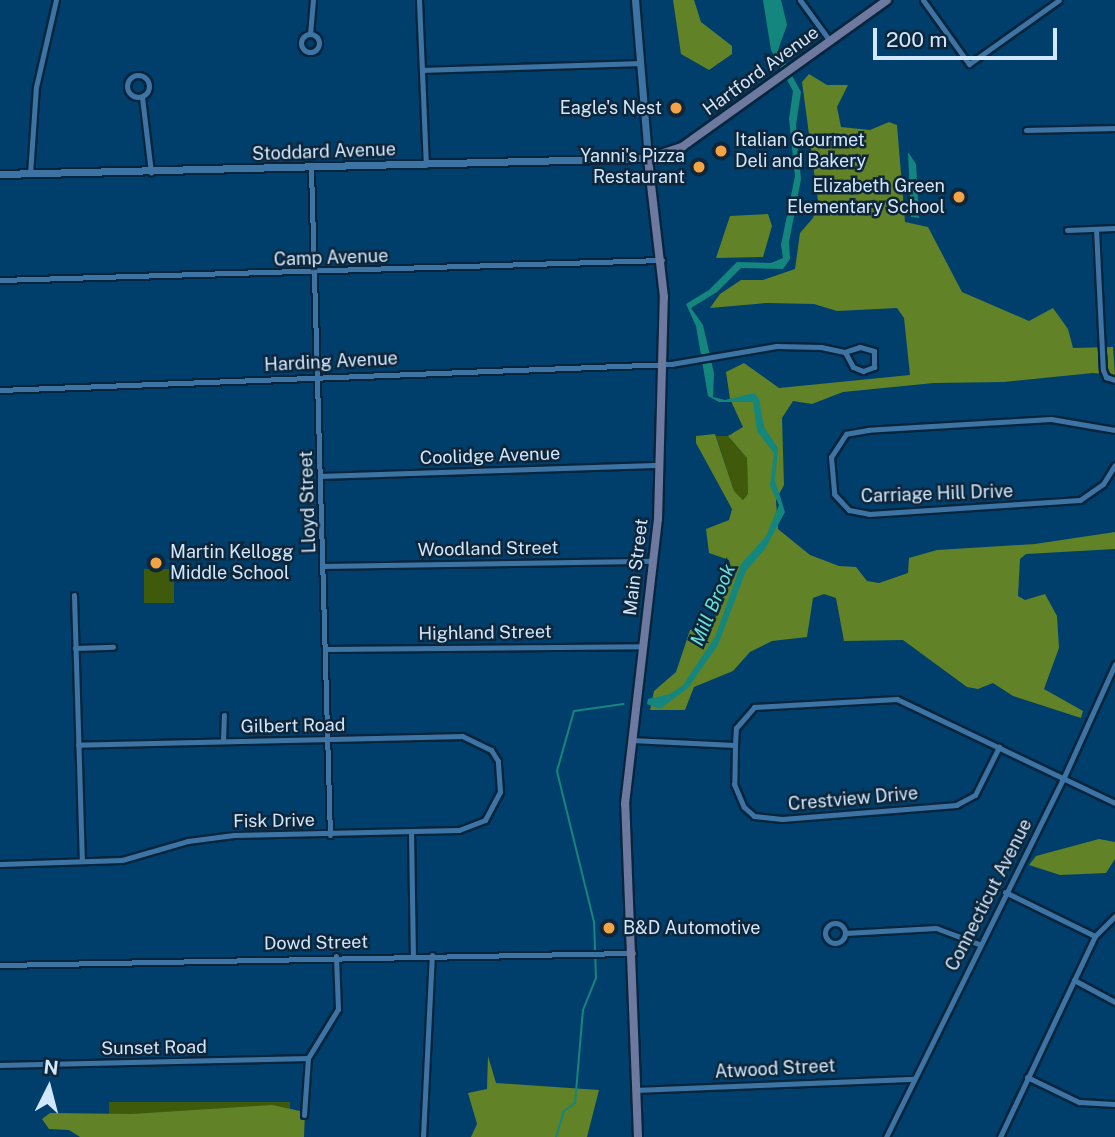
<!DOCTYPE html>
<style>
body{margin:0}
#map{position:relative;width:1115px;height:1137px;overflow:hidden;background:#003f6b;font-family:"Public Sans",sans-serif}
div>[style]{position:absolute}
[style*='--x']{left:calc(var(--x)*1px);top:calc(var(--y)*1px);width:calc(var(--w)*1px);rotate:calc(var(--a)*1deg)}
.green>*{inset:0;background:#405a0b;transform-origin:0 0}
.forest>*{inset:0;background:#618227}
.water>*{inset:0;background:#15867e}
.stream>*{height:2px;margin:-1px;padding:0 1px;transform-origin:1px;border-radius:1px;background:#15867e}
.roads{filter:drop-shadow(2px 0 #08253e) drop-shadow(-2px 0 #08253e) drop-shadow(0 2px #08253e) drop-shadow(0 -2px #08253e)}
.minor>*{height:5px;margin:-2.5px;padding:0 2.5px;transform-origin:2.5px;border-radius:2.5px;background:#3e74a4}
.minor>.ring{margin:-2.5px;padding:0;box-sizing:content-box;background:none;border:5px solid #3e74a4;border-radius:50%}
.tertiary>*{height:7px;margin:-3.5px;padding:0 3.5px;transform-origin:3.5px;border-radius:3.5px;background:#3e74a4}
.secondary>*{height:8px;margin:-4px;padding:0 4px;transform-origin:4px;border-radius:4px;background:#6e79a0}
.dots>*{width:19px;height:19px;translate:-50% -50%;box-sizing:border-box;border:4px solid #0f2539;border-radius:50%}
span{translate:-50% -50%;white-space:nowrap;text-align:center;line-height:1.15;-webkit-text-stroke:5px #0f2539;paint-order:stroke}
.street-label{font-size:18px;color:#d0e7fc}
.poi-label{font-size:18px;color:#d0e7fc}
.right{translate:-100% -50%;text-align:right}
.left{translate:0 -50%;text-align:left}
.water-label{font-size:19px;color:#67e1d6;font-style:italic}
.north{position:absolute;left:14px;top:1053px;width:70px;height:70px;-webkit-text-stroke:5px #0f2539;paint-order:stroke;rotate:6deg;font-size:19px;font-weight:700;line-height:28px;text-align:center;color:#d0e7fc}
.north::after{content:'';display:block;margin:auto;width:24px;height:32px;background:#d0e7fc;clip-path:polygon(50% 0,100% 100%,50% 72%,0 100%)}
.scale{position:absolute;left:873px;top:28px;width:184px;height:32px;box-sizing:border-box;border:4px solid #d0e7fc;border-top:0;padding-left:9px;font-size:21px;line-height:24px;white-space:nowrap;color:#d0e7fc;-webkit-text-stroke:5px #0f2539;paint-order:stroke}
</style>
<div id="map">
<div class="green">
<div style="clip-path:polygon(716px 436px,728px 436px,747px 458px,748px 494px,743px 500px,734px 491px)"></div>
<div style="left:144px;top:569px;width:30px;height:34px"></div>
<div style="left:290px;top:1102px;width:35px;height:181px;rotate:90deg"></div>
</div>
<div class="forest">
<div style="clip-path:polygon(673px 0,694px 0,701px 22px,732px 46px,732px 54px,709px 70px,681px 54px)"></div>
<div style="clip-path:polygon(809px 74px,827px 85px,848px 85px,837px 107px,841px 127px,870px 130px,889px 122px,897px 125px,905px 222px,928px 227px,962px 292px,1029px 321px,1053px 308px,1068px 329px,1073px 348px,1113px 347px,1115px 375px,1093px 373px,1004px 382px,934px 383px,843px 392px,812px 404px,793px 401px,782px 418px,784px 485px,776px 500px,778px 529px,810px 555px,839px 566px,856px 567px,867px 581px,879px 583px,908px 573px,909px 558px,937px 550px,1035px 544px,1115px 532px,1115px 549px,1026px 554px,1020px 559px,1018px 596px,1025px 600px,1045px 594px,1057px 616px,1059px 648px,1044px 689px,1083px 711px,1081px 718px,1013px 696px,993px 683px,978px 689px,967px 687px,903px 640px,844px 641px,836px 598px,824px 594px,813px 598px,807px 637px,772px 641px,750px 652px,733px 671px,694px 687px,685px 710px,650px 710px,654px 691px,676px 672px,690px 630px,713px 621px,720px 610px,731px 567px,729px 560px,709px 553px,706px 529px,729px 520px,732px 509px,696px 443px,696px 436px,715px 434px,734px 491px,743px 500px,748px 494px,747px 458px,728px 436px,743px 427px,730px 399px,726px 372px,744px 363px,779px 388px,910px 375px,904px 318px,897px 308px,837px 311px,814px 304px,766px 303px,710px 308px,720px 294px,741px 280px,763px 280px,795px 269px,800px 233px,813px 218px,818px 201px,802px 82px)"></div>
<div style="clip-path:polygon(768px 214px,772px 226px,763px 257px,716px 258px,730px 216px)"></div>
<div style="clip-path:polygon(1099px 839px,1115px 842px,1115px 859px,1106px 873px,1060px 875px,1029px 865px,1036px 856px)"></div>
<div style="clip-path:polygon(488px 1056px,496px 1083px,599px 1090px,587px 1137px,471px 1137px,477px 1124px,468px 1093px,487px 1089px)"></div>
<div style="clip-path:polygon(272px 1105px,305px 1112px,304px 1137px,80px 1137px,69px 1130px,49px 1129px,42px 1119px,50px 1113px,132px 1114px)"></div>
</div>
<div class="water">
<div style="clip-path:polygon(763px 0,781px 0,787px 25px,778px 50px,801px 92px,796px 125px,801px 179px,789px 242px,790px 259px,783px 269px,741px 268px,717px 292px,691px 308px,703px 325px,714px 373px,713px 397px,725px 400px,754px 393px,759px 399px,764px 427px,778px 448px,775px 480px,785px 512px,765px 549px,746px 571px,718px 645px,688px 688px,660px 709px,647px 704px,648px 699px,670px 694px,683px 685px,715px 637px,741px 564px,766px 536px,779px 505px,770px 486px,774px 453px,757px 431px,753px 402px,719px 402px,708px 396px,696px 326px,686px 304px,709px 290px,737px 262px,771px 263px,783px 258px,781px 245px,795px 176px,789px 119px,793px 91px,771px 50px)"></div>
<div style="clip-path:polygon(908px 152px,916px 164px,919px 218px,911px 217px)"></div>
</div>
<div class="stream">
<div style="--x:556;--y:1137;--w:27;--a:-73"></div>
<div style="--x:564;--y:1111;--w:14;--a:-36"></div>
<div style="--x:575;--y:1103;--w:93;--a:-85.1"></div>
<div style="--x:583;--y:1010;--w:35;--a:-68"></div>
<div style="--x:596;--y:978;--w:56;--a:-92"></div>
<div style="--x:594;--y:922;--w:155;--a:-103.8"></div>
<div style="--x:557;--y:771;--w:62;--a:-74.2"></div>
<div style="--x:574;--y:711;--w:50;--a:-8"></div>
</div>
<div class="roads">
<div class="minor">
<div style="--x:419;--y:0;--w:165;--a:87.6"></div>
<div style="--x:800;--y:0;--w:51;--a:53.8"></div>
<div style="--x:923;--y:0;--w:79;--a:54.3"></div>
<div style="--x:969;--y:64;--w:110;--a:-35.4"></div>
<div class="ring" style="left:301px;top:34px;width:13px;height:13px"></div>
<div style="--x:310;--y:34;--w:34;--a:-85"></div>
<div style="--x:422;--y:70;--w:218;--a:-1.8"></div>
<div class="ring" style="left:127px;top:75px;width:17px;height:17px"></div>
<div style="--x:142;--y:97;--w:76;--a:83.2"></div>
<div style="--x:1026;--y:130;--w:89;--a:-1.3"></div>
<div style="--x:311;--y:169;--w:666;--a:88.37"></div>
<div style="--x:30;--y:174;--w:87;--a:-86.1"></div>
<div style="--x:36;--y:87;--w:89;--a:-77.1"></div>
<div style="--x:1096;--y:229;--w:141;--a:87.2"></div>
<div style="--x:1103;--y:370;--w:8;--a:67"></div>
<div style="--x:1106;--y:377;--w:9;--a:18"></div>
<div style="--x:1067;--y:230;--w:48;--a:-2.4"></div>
<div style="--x:0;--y:280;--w:662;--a:-1.73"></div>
<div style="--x:0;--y:390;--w:672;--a:-2.22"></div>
<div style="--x:671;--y:364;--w:107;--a:-9.7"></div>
<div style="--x:776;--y:346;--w:45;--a:1.3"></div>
<div style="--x:821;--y:347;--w:25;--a:12"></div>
<div style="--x:845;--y:352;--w:17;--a:62"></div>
<div style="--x:853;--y:367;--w:11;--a:22"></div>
<div style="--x:863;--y:371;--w:12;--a:-20"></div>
<div style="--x:874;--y:367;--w:16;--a:-90"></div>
<div style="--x:874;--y:351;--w:15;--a:-164"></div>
<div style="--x:860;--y:347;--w:16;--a:162"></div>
<div style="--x:1115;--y:430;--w:65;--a:-170.2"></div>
<div style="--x:1051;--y:419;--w:183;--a:176.6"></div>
<div style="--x:868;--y:430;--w:22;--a:170"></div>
<div style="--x:846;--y:434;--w:27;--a:123"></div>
<div style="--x:831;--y:457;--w:37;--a:85"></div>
<div style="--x:834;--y:494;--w:22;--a:47"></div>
<div style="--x:849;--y:510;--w:20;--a:11"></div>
<div style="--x:869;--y:514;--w:211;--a:-3.8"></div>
<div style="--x:1080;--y:500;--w:28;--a:-35"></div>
<div style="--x:1103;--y:484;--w:22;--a:-58"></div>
<div style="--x:321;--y:476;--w:339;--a:-1.9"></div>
<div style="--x:324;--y:566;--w:328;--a:-0.9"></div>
<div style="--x:74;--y:595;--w:266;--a:88.3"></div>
<div style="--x:75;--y:648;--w:38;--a:-2"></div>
<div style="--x:327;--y:649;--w:316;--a:-0.5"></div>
<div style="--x:631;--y:740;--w:104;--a:2.8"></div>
<div style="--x:735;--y:745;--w:17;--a:-87"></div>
<div style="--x:736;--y:728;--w:28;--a:-49"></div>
<div style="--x:754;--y:707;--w:143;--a:-3.2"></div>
<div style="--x:897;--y:699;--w:242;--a:25.5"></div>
<div style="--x:223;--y:741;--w:26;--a:-88"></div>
<div style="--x:735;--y:745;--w:39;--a:91"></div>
<div style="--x:734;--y:784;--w:25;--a:67"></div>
<div style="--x:744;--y:807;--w:13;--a:42"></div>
<div style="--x:754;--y:816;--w:28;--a:6"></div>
<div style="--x:782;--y:819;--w:175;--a:-4.6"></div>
<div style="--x:956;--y:805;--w:21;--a:-28"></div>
<div style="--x:975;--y:795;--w:54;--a:-63.4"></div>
<div style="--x:411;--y:832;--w:123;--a:89.1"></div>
<div style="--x:0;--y:864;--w:122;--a:-1.9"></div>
<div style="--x:122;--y:860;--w:69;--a:-16.1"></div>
<div style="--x:188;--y:841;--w:46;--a:-7.4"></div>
<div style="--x:234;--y:835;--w:225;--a:-1.3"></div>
<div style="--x:459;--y:830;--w:28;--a:-21"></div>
<div style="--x:485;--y:820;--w:32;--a:-62"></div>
<div style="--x:500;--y:792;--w:31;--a:-94"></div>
<div style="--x:498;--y:761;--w:13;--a:-122"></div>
<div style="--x:491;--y:750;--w:32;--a:-154"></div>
<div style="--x:462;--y:736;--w:384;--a:178.7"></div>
<div style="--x:1005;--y:892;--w:100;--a:26.1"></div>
<div class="ring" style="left:825px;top:923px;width:15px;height:15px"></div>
<div style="--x:845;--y:933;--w:91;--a:-3.1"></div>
<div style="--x:936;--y:928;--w:46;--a:20.4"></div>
<div style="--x:0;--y:965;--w:633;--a:-1.09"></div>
<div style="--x:1074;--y:980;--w:47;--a:28.2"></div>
<div style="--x:0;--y:1065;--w:308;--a:-1.3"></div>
<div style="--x:1027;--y:1077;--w:58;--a:25.7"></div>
<div style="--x:1079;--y:1102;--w:36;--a:3"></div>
<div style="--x:637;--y:1090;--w:276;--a:-2.3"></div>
<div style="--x:304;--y:1115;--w:57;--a:-86"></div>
<div style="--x:308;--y:1058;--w:57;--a:-58.5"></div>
<div style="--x:338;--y:1009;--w:53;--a:-92.2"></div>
<div style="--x:423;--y:1137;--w:182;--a:-87.2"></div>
<div style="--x:886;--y:1137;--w:402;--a:-63.7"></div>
<div style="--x:1064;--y:777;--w:124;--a:-65.7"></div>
<div style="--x:1000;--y:1137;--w:222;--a:-64.7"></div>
<div style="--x:1095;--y:936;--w:28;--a:-45"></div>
</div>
<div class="tertiary">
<div style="--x:0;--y:174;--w:648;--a:-1.41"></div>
<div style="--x:648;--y:158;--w:159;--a:-94.7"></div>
</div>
<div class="secondary">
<div style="--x:638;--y:1137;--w:333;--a:-92.2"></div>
<div style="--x:625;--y:804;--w:287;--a:-83.4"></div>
<div style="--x:658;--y:519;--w:222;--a:-88.5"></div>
<div style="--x:664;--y:297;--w:140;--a:-96.6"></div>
<div style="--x:648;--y:158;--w:36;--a:-18"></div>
<div style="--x:682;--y:147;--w:252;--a:-35.6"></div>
</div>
</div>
<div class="dots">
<div style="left:676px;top:108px;background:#f4a444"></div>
<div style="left:721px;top:151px;background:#f4a444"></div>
<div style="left:699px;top:167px;background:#f4a444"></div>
<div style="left:959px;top:197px;background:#f4a444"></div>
<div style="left:156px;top:563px;background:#f4a444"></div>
<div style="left:609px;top:928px;background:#f4a444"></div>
</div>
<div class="street-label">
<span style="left:761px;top:71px;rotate:-36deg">Hartford Avenue</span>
<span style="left:324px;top:152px;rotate:-2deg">Stoddard Avenue</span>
<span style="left:331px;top:258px;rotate:-2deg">Camp Avenue</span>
<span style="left:331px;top:362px;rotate:-3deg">Harding Avenue</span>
<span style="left:490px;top:456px;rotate:-2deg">Coolidge Avenue</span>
<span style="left:937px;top:494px;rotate:-2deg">Carriage Hill Drive</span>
<span style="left:308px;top:502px;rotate:-92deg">Lloyd Street</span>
<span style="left:488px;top:549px;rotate:-1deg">Woodland Street</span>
<span style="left:636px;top:567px;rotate:-83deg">Main Street</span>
<span style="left:485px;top:633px;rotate:-1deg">Highland Street</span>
<span style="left:293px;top:726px;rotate:-1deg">Gilbert Road</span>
<span style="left:853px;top:799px;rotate:-5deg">Crestview Drive</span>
<span style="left:274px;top:821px;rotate:-1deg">Fisk Drive</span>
<span style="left:989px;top:895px;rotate:-63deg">Connecticut Avenue</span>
<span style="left:316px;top:943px;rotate:-1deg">Dowd Street</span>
<span style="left:154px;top:1048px;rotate:-1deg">Sunset Road</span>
<span style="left:775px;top:1069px;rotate:-3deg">Atwood Street</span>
</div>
<div class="poi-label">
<span class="right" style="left:662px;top:108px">Eagle's Nest</span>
<span class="left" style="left:735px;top:151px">Italian Gourmet<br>Deli and Bakery</span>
<span class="right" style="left:685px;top:167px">Yanni's Pizza<br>Restaurant</span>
<span class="right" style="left:945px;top:197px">Elizabeth Green<br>Elementary School</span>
<span class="left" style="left:170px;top:563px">Martin Kellogg<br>Middle School</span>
<span class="left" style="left:623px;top:928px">B&amp;D Automotive</span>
</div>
<div class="water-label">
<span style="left:713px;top:605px;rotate:-67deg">Mill Brook</span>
</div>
<div class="north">N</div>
<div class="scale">200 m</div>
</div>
